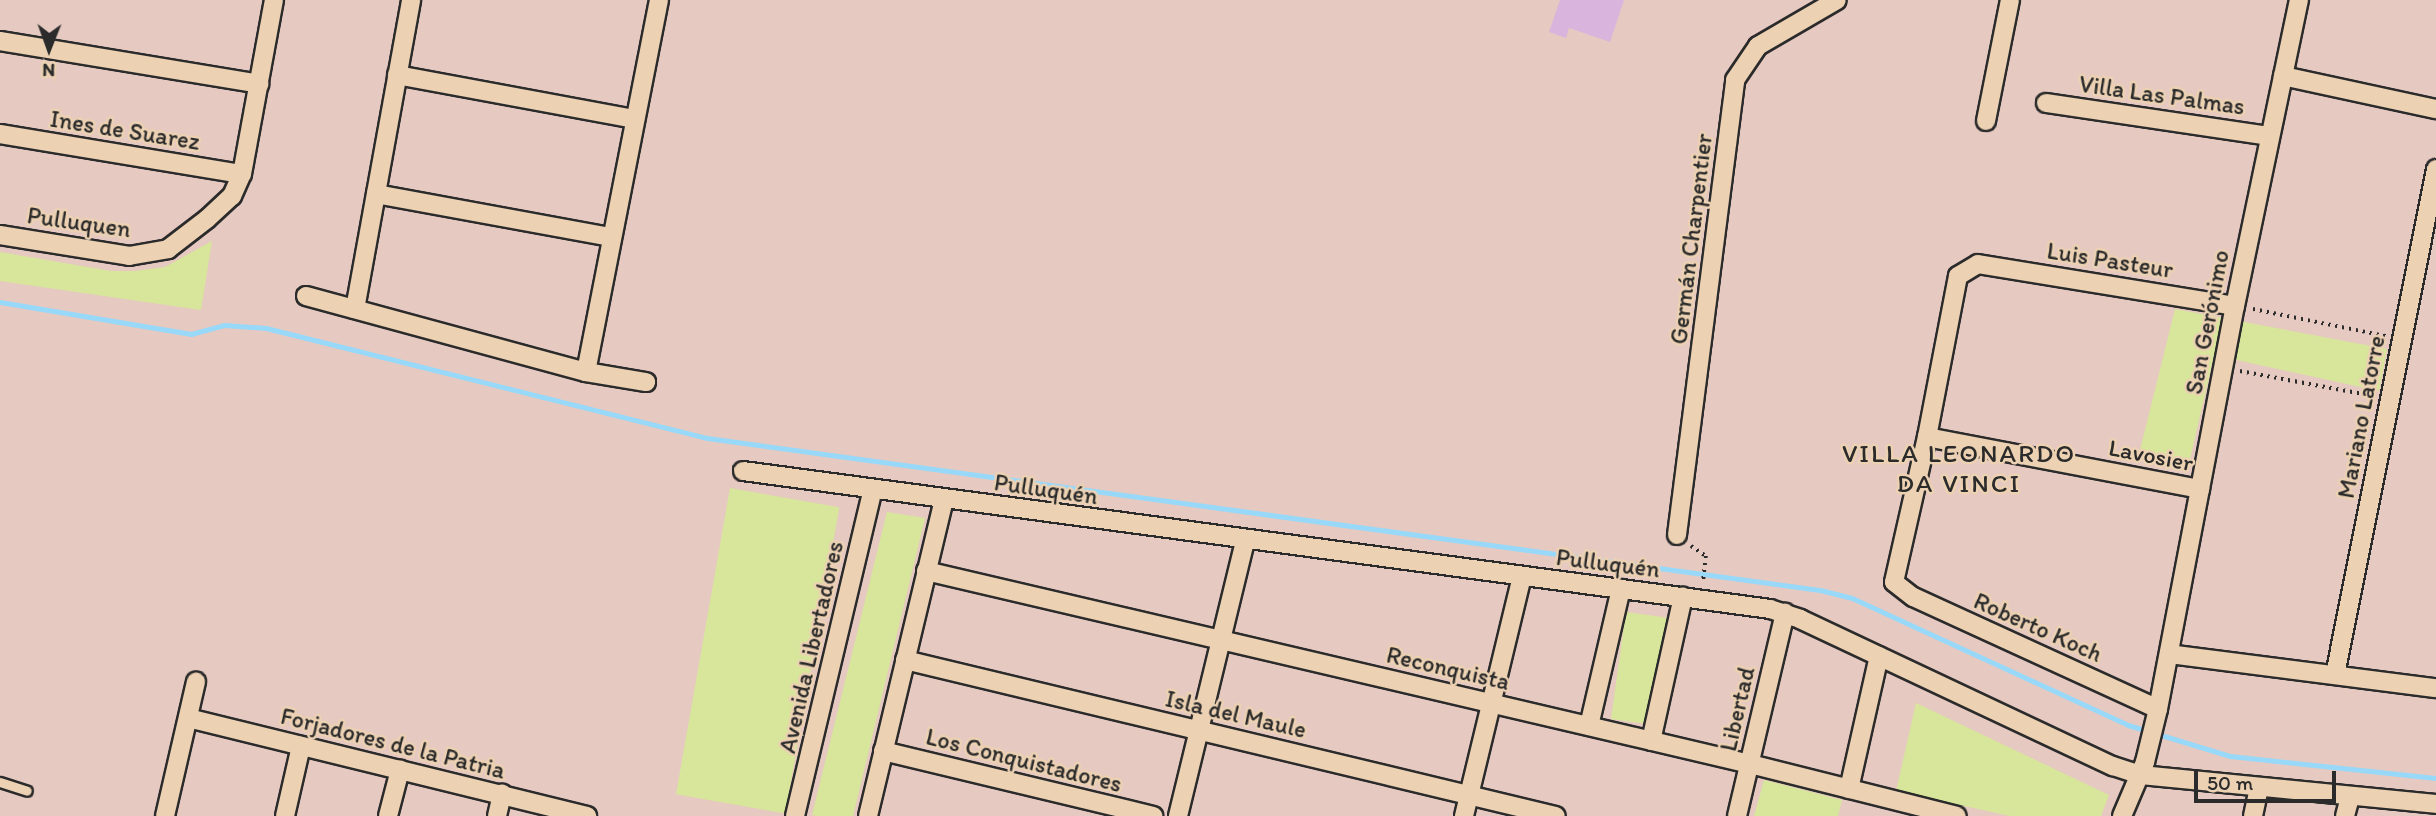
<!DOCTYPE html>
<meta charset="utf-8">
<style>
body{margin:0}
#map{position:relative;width:2436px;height:816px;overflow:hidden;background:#e6c9c0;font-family:Itim,sans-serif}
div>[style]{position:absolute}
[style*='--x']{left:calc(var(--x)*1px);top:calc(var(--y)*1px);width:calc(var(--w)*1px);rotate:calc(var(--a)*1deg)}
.green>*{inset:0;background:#d7e69a;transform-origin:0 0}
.stream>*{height:5px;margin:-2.5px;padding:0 2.5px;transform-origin:2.5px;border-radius:2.5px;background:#98d9fa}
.building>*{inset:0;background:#d9b5de}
.path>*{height:3.5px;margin-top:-1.75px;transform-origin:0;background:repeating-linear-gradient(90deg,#2b2b2b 0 2px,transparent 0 7px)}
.roads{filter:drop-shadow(2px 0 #2b2b2b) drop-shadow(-2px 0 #2b2b2b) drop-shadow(0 2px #2b2b2b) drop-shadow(0 -2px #2b2b2b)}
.service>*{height:9px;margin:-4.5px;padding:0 4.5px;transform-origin:4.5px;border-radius:4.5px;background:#ecd1b3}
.minor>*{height:18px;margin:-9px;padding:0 9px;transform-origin:9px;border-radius:9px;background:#ecd1b3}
span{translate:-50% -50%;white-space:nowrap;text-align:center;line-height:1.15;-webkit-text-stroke:5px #ecd1b3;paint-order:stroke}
.street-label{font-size:24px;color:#2b2b2b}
.neighbourhood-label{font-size:26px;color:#2b2b2b;letter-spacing:2px}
.north{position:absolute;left:14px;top:14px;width:70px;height:70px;-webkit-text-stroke:5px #ecd1b3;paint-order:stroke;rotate:181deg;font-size:19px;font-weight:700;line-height:28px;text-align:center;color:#2b2b2b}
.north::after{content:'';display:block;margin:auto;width:24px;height:32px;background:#2b2b2b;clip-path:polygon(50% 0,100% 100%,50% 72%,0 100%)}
.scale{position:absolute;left:2194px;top:771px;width:142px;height:32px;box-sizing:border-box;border:4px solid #2b2b2b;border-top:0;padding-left:9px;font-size:21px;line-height:24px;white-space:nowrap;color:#2b2b2b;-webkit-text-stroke:5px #ecd1b3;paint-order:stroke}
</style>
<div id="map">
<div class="green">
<div style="clip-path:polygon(212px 241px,201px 310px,0 281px,0 252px,111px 271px,135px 271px,165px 267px)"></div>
<div style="clip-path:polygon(2175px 309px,2387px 349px,2379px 391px,2214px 355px,2188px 468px,2138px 458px)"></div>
<div style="left:730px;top:488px;width:111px;height:311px;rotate:10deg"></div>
<div style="clip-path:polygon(887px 512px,925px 518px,853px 816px,817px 816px,812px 815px)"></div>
<div style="left:1626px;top:612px;width:42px;height:108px;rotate:8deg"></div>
<div style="clip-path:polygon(1916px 703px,2109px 795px,2101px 816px,2010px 816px,1896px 791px)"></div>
<div style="clip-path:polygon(1764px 780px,1842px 800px,1838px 816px,1754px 816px)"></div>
</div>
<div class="stream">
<div style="--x:0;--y:302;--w:194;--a:9.5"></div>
<div style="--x:191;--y:334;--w:34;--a:-15"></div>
<div style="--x:224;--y:325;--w:42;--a:4.1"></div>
<div style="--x:266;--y:328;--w:455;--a:14"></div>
<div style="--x:707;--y:438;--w:1123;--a:7.78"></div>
<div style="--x:1820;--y:590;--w:33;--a:14"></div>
<div style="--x:1852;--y:598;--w:304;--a:24.7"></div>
<div style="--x:2128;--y:725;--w:107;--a:16.9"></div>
<div style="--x:2230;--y:756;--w:207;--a:6.1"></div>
</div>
<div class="building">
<div style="clip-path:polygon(1560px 0,1624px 0,1610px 42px,1569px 28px,1566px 38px,1549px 32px)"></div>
</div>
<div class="path">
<div style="--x:2253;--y:309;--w:136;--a:11.5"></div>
<div style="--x:2240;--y:371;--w:136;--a:10.6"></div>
<div style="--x:1691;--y:546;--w:18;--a:34"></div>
<div style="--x:1706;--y:556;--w:27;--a:96"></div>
</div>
<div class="roads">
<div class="service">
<div style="--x:0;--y:782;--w:28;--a:18"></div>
</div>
<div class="minor">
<div style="--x:0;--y:41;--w:263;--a:9.4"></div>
<div style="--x:397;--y:75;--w:242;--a:10.5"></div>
<div style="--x:2283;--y:76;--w:157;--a:12.2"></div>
<div style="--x:2046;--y:103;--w:226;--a:8.4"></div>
<div style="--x:1986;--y:121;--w:123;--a:-78.8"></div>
<div style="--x:0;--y:134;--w:245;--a:9.4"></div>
<div style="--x:376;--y:194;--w:239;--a:10.4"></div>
<div style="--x:0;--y:235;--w:131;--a:9.2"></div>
<div style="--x:129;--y:256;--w:40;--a:-10"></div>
<div style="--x:168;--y:249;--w:49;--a:-37.6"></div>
<div style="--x:207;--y:219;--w:34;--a:-43"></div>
<div style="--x:232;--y:196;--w:24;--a:-66"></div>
<div style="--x:242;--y:174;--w:177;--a:-79.6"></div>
<div style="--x:306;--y:296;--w:290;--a:15.2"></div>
<div style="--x:586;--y:372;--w:61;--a:9.5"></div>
<div style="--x:355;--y:309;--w:314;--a:-79.7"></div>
<div style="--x:586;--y:372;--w:379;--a:-78.9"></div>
<div style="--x:1927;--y:437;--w:278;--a:10.8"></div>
<div style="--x:743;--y:471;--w:1036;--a:7.65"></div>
<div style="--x:1770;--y:609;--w:32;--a:18"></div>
<div style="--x:1800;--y:619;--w:346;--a:25.2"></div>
<div style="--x:2113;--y:766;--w:29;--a:18"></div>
<div style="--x:2141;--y:775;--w:296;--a:5.6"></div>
<div style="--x:1677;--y:535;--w:459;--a:-82.7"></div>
<div style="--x:1735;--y:80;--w:41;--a:-55.9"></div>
<div style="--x:1758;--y:46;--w:91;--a:-30.2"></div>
<div style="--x:926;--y:571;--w:846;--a:13.18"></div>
<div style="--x:1750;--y:764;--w:213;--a:14.1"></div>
<div style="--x:2169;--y:654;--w:269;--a:7.3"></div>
<div style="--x:905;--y:660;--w:669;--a:13.48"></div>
<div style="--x:2335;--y:675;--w:516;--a:-78.71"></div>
<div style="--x:2158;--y:709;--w:269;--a:-155.4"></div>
<div style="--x:1913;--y:597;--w:24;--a:-142"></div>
<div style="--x:1894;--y:582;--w:149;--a:-77.2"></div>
<div style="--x:1927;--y:437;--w:164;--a:-79.1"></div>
<div style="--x:1958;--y:276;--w:23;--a:-31"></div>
<div style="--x:1978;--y:264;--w:260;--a:9.3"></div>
<div style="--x:188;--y:718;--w:411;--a:13.8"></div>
<div style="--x:1589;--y:726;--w:141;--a:-76.9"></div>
<div style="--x:1651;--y:741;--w:148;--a:-77.5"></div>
<div style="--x:883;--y:751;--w:278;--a:13.5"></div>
<div style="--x:1849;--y:789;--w:136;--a:-77.3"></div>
<div style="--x:165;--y:816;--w:138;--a:-77"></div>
<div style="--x:285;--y:816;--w:72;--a:-77.1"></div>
<div style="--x:388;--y:816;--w:48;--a:-75.4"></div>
<div style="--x:497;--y:816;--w:23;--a:-77"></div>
<div style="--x:795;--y:816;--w:336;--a:-76.6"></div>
<div style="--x:868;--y:816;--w:326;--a:-76.5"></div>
<div style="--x:1178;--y:816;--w:283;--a:-76.3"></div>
<div style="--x:1464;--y:816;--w:246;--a:-76.4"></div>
<div style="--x:1737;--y:816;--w:209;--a:-76.7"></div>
<div style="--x:2122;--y:816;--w:59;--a:-66.9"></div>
<div style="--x:2145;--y:762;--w:55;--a:-76.2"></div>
<div style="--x:2158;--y:709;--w:410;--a:-79.2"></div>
<div style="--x:2235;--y:306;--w:313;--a:-78.2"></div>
<div style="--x:2253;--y:816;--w:29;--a:-78"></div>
<div style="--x:2345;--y:816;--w:20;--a:-75"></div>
</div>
</div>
<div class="street-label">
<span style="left:2162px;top:95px;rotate:8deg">Villa Las Palmas</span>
<span style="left:125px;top:130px;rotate:9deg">Ines de Suarez</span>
<span style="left:79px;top:222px;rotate:8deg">Pulluquen</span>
<span style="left:1691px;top:239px;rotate:-83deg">Germán Charpentier</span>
<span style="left:2110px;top:260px;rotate:9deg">Luis Pasteur</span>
<span style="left:2207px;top:322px;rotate:-79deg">San Gerónimo</span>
<span style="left:2361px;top:417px;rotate:-79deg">Mariano Latorre</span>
<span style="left:2151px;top:455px;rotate:11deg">Lavosier</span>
<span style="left:1046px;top:489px;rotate:8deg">Pulluquén</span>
<span style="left:1608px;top:563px;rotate:7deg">Pulluquén</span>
<span style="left:2038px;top:627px;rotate:24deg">Roberto Koch</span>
<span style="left:811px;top:647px;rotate:-77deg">Avenida Libertadores</span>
<span style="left:1448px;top:668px;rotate:13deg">Reconquista</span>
<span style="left:1737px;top:709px;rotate:-77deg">Libertad</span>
<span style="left:1236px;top:714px;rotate:13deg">Isla del Maule</span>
<span style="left:393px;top:743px;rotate:14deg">Forjadores de la Patria</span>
<span style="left:1024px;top:760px;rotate:14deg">Los Conquistadores</span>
</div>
<div class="neighbourhood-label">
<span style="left:1959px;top:469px">VILLA LEONARDO<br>DA VINCI</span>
</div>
<div class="north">N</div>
<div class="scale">50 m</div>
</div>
